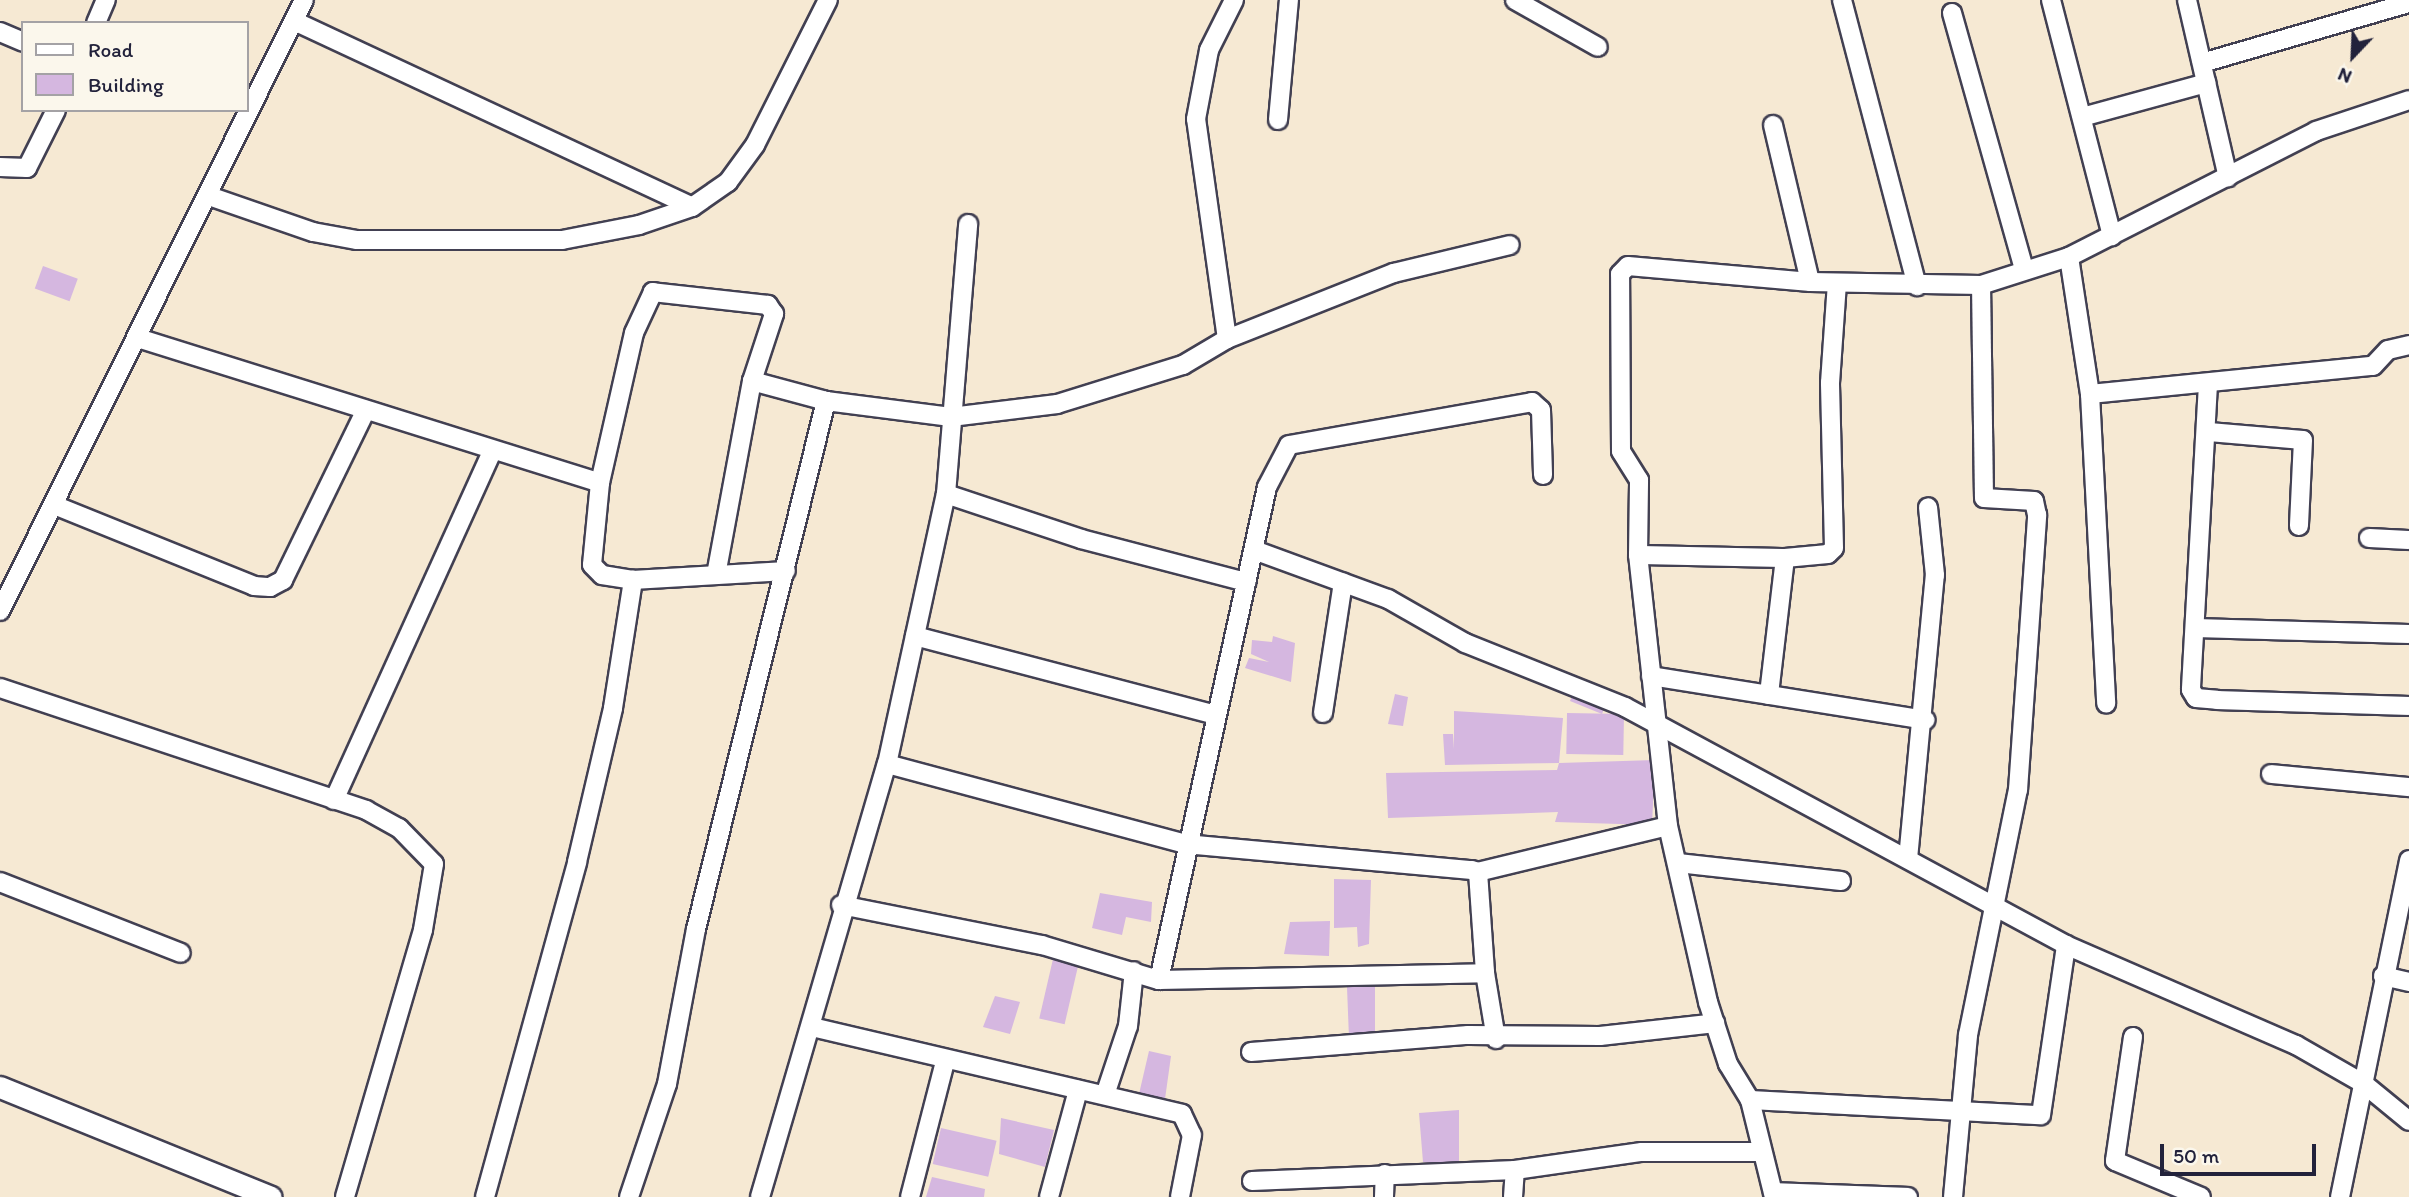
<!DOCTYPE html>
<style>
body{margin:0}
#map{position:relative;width:2409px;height:1197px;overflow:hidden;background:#f6e9d3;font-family:Itim,sans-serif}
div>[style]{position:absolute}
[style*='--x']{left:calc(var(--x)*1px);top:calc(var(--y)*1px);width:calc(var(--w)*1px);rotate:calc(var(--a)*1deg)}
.building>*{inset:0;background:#d5b7e0;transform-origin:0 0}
.roads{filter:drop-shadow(2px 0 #424052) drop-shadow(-2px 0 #424052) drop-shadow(0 2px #424052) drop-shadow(0 -2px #424052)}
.minor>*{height:18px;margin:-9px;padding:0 9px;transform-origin:9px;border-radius:9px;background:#fff}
.tertiary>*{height:21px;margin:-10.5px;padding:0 10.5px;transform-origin:10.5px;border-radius:10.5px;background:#fff}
span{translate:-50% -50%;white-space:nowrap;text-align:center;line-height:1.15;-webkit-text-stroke:7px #fbf7ec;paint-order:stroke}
.legend{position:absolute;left:21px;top:21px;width:228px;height:91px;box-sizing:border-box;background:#fbf7ec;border:2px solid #a4a2a5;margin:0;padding:9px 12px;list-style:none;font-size:21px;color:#22223b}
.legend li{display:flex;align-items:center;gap:14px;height:35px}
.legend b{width:35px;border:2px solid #a4a2a5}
.north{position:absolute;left:2318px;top:21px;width:70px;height:70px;-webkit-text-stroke:5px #fbf7ec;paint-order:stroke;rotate:203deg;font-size:19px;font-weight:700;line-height:28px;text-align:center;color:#22223b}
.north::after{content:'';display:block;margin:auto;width:24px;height:32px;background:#22223b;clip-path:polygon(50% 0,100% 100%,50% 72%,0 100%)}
.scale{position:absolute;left:2160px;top:1144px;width:156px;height:32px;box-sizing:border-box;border:4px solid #22223b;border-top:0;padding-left:9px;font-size:21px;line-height:24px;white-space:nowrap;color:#22223b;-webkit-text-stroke:5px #fbf7ec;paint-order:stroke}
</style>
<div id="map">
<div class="building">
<div style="left:43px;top:266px;width:37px;height:24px;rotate:20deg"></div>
<div style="clip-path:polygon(1273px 636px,1295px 643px,1291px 682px,1245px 668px,1249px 658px,1269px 662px,1251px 654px,1252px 640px,1272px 642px)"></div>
<div style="clip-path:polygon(1575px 689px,1606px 704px,1602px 714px,1570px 701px)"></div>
<div style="clip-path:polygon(1395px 694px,1408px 697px,1403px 726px,1388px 724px)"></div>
<div style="clip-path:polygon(1454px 711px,1563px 718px,1559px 763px,1445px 765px,1443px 734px,1453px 734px,1454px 749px)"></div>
<div style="left:1624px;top:714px;width:41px;height:57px;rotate:91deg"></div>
<div style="clip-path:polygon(1655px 760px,1652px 825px,1555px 822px,1558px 812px,1388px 818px,1386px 773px,1557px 770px,1559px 763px)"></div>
<div style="clip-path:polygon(1334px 879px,1371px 880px,1369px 944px,1358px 947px,1357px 927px,1334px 928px)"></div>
<div style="clip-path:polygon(1100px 893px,1152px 902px,1151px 922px,1126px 917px,1122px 935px,1092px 928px)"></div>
<div style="clip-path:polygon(1330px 921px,1329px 956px,1284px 954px,1290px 922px)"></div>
<div style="left:1053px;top:959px;width:26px;height:61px;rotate:13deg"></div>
<div style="clip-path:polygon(1375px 981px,1375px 1036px,1349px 1038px,1347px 987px)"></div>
<div style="clip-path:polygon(995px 996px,1020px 1002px,1010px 1034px,983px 1027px)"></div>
<div style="clip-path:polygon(1149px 1051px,1171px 1056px,1165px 1099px,1139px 1094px)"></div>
<div style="clip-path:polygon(1459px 1110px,1459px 1167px,1423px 1162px,1419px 1113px)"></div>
<div style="clip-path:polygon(1001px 1118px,1054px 1130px,1045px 1167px,999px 1154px)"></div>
<div style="left:941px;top:1128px;width:57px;height:37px;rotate:13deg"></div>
<div style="clip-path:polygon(932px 1177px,985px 1189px,984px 1197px,926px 1197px)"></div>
</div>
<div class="roads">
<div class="minor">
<div style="--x:1515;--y:0;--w:95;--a:29.5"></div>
<div style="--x:1842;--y:0;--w:296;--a:75.3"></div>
<div style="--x:2051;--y:0;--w:244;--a:75.5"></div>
<div style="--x:2187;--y:0;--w:182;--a:77"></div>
<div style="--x:1952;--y:13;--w:267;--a:74.3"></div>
<div style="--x:294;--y:21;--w:439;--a:25"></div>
<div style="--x:96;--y:23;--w:25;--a:-67"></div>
<div style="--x:0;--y:32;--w:25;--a:23"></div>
<div style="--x:2202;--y:63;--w:216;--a:-16.2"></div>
<div style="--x:2082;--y:117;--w:129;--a:-15.3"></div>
<div style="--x:1278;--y:120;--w:121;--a:-84.8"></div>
<div style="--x:1773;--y:125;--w:161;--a:76.7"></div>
<div style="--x:0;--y:167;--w:27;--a:2"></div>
<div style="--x:27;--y:168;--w:65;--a:-63.4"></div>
<div style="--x:209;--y:196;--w:110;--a:19.1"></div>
<div style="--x:313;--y:232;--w:45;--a:10.3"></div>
<div style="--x:357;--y:240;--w:205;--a:0"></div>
<div style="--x:562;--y:240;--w:78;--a:-11"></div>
<div style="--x:639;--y:225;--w:56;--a:-18.8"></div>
<div style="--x:692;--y:207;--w:44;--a:-34.8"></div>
<div style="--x:728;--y:182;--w:46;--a:-53.9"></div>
<div style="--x:755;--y:145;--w:162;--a:-63.3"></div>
<div style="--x:2069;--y:257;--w:139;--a:81.3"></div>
<div style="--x:2090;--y:394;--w:310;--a:87"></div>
<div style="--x:138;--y:338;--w:484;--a:17.4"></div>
<div style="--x:1227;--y:339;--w:222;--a:-98"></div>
<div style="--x:1196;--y:119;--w:70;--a:-79.3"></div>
<div style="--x:1209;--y:50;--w:56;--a:-63.4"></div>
<div style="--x:752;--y:381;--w:77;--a:15.1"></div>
<div style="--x:826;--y:401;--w:126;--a:7.3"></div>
<div style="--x:951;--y:417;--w:107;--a:-7"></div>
<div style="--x:1057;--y:404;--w:132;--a:-17.2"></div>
<div style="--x:1183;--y:365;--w:51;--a:-30.6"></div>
<div style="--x:1227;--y:339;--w:180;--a:-21.6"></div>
<div style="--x:1394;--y:273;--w:119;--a:-13.6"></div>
<div style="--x:2208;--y:384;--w:306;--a:93.2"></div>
<div style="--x:2191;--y:690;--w:9;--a:58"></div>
<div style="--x:2196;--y:698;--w:21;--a:5"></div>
<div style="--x:2217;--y:700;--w:192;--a:1.8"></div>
<div style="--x:2090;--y:394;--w:284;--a:-5.7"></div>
<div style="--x:2373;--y:366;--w:22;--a:-47"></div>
<div style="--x:2388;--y:350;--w:22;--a:-13"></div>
<div style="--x:2209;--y:432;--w:94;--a:4.9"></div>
<div style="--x:2303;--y:440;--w:86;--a:92.7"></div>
<div style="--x:946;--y:494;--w:142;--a:18.4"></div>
<div style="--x:1081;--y:539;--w:171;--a:14.6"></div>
<div style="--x:54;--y:505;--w:216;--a:22"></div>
<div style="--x:254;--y:586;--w:16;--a:4"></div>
<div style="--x:270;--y:587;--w:15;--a:-28"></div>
<div style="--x:283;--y:580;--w:189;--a:-64"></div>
<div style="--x:2369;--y:538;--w:40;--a:2.9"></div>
<div style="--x:1254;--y:550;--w:143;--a:20.1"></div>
<div style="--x:1388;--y:599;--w:89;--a:29.7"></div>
<div style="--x:1465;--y:643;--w:172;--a:21.8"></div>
<div style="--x:1625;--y:707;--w:501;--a:28.35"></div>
<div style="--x:2066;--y:945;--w:251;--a:23.5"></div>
<div style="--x:2296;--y:1045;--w:78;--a:29.8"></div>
<div style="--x:2364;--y:1084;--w:58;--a:39.4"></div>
<div style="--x:1638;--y:555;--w:147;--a:1.2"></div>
<div style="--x:1785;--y:558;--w:138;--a:96.7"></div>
<div style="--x:1785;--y:558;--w:43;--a:-5.3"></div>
<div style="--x:1828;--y:554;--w:8;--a:-45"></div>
<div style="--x:1834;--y:548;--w:165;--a:-91.4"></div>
<div style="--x:1830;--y:383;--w:100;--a:-86"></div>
<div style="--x:716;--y:575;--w:197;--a:-79.5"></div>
<div style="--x:752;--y:381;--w:71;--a:-71.8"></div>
<div style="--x:774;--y:314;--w:11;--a:-124"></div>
<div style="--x:768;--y:305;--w:116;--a:-173.6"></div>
<div style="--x:653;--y:292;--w:45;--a:114.9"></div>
<div style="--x:634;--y:333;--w:154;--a:102.8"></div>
<div style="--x:600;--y:483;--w:82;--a:95.6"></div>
<div style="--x:592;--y:565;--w:14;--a:45"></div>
<div style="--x:602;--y:575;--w:31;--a:9"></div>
<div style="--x:633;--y:580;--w:153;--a:-3.4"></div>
<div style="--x:0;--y:611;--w:682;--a:-63.55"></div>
<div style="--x:2195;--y:628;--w:214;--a:1.6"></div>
<div style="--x:915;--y:636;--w:311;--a:14.7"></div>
<div style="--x:1651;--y:676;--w:278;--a:9.1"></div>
<div style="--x:0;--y:688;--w:386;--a:18.4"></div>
<div style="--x:366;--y:810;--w:38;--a:29"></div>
<div style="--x:399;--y:828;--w:50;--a:45.8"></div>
<div style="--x:434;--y:864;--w:67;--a:99.5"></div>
<div style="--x:423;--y:930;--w:278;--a:106.3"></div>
<div style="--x:1323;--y:713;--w:132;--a:-81.3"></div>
<div style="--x:887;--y:764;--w:309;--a:15"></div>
<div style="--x:1185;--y:844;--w:288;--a:5.2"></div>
<div style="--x:1472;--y:870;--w:6;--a:18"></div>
<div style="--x:1478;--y:872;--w:101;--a:86"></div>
<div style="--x:2271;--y:774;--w:139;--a:5.4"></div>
<div style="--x:334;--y:800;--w:383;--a:-65.6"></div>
<div style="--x:1908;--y:859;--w:285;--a:-84.6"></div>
<div style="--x:1935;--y:575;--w:68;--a:-95.9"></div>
<div style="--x:1678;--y:863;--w:164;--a:6.3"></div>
<div style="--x:1478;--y:872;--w:195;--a:-13.6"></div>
<div style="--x:0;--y:882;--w:194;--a:21.4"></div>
<div style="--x:841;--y:905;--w:205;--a:11.3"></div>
<div style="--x:1042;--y:945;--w:122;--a:16.7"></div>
<div style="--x:1159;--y:980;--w:326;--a:-1.2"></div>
<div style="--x:1485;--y:973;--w:67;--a:80.5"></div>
<div style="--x:2383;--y:976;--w:27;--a:13"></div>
<div style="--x:1159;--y:980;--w:505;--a:-77.64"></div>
<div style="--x:1267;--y:487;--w:47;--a:-62.4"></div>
<div style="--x:1289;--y:445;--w:247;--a:-10"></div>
<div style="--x:1532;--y:402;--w:12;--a:42"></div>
<div style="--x:1541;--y:410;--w:65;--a:88.2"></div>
<div style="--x:812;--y:1027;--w:380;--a:13.2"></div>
<div style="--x:1182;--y:1114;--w:23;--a:65"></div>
<div style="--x:1192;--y:1135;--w:63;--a:101"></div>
<div style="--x:2133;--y:1037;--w:125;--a:98.3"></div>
<div style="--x:2115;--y:1161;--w:93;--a:22.7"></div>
<div style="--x:1251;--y:1052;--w:218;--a:-4.5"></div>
<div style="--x:1468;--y:1035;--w:132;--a:0.4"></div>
<div style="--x:1600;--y:1036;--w:116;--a:-6.4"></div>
<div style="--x:1105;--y:1095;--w:73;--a:-71.6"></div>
<div style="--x:1128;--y:1026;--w:55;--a:-83.8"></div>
<div style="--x:1750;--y:1100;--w:291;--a:3"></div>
<div style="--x:2041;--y:1115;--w:172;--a:-81.6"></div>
<div style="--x:1252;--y:1181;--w:263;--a:-2.4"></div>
<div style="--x:1515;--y:1170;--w:128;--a:-8.1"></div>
<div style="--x:1642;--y:1152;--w:117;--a:0"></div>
<div style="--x:1773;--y:1192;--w:135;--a:2.1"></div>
<div style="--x:485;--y:1197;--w:347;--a:-74.6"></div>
<div style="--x:577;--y:862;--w:158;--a:-76.8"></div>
<div style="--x:613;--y:708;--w:130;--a:-81.1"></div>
<div style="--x:629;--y:1197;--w:119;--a:-71.4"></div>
<div style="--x:667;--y:1084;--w:158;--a:-79.4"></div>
<div style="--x:696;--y:929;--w:544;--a:-76.17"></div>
<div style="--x:760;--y:1197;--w:451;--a:-73.7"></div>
<div style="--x:887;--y:764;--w:276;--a:-77.7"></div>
<div style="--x:946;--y:494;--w:271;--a:-85.3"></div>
<div style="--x:910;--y:1197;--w:139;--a:-75.5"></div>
<div style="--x:1049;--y:1197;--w:111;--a:-74.8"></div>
<div style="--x:1384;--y:1197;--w:23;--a:-88"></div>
<div style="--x:1513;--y:1197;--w:27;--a:-86"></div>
<div style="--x:1774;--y:1197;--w:100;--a:-103.9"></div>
<div style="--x:1750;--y:1100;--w:42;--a:-121.4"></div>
<div style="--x:1728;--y:1064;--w:65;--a:-107.9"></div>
<div style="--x:1708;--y:1002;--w:180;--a:-102.8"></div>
<div style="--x:1668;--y:826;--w:273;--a:-96.3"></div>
<div style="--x:1638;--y:555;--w:75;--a:-89.2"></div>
<div style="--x:1639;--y:480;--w:34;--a:-122"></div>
<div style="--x:1621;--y:451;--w:177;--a:-90.3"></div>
<div style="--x:1620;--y:274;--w:11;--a:-45"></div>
<div style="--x:1628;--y:266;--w:183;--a:5"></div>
<div style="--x:1810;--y:282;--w:171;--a:1"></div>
<div style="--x:1981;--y:285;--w:92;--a:-17.7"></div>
<div style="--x:2069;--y:257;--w:277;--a:-27"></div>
<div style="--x:2316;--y:131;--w:98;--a:-18.4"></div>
<div style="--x:1953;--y:1197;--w:163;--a:-84.7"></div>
<div style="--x:1968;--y:1035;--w:250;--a:-78.5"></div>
<div style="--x:2018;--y:790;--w:276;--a:-86"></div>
<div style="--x:2037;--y:515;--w:14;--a:-102"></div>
<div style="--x:2034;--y:501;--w:50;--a:-176.6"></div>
<div style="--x:1984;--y:498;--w:213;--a:-90.8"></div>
<div style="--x:2340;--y:1197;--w:344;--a:-78.4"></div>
</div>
<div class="tertiary">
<div style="--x:0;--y:1087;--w:292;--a:22.1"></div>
</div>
</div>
<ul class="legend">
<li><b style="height:9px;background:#fff"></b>Road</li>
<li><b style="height:19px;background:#d5b7e0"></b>Building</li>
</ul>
<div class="north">N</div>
<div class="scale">50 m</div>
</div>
